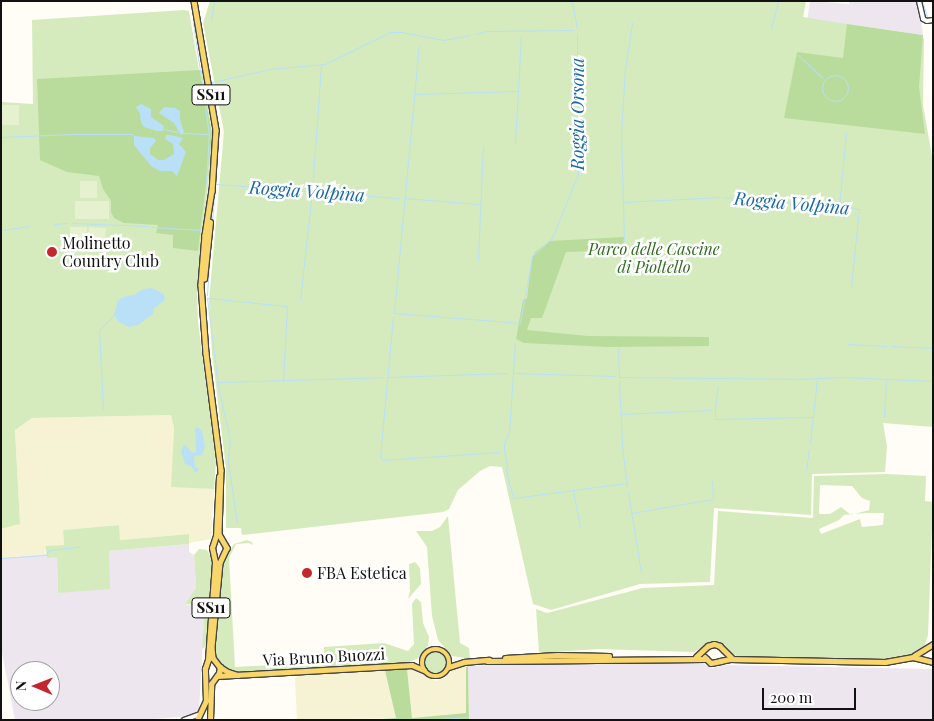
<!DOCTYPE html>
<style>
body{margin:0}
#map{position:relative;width:934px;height:721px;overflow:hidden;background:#fffdf5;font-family:"Playfair Display",serif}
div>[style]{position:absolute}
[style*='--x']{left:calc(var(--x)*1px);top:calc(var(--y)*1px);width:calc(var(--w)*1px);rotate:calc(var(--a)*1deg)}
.industrial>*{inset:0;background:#eee6ef}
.farmland>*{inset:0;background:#f6f3d4}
.green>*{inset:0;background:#d5ebbd}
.round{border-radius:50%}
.forest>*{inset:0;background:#b9dc9c}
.pitch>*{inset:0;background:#e6f2cf;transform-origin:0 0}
.water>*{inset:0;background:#b9e0f7}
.stream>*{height:1px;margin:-0.5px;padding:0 0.5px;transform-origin:0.5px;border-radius:0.5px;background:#b9e0f7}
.stream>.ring{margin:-0.5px;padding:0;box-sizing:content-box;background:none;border:1px solid #b9e0f7;border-radius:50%}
.roads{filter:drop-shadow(1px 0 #444) drop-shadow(-1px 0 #444) drop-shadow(0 1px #444) drop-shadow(0 -1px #444)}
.minor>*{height:4px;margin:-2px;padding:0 2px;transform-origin:2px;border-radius:2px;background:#fff}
.major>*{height:4.5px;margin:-2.25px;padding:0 2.25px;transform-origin:2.25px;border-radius:2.25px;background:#f9d66b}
.major>.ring{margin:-2.25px;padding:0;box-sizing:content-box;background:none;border:4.5px solid #f9d66b;border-radius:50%}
.dots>*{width:14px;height:14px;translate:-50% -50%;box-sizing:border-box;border:2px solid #fff;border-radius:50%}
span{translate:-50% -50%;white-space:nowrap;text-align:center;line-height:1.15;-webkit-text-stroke:5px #fff;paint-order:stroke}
.shield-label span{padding:1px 4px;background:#fff;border:1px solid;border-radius:4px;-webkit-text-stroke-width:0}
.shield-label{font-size:15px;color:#111;font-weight:700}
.poi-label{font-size:16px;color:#111}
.left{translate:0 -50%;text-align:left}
.park-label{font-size:16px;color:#2f6b1f;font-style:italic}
.street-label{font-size:16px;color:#111}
.water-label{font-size:18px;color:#1768a6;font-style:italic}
.frame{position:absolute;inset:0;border:2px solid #111;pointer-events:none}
.north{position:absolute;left:10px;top:661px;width:50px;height:50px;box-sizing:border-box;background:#fff;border:1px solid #a0a0a0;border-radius:50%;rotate:271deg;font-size:14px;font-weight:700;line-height:20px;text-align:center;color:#111}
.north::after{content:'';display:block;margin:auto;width:18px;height:22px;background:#c4262e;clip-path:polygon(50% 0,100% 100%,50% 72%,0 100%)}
.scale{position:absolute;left:762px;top:688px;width:94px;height:22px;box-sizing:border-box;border:2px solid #111;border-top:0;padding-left:6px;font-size:15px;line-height:18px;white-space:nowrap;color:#111;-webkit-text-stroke:4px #fff;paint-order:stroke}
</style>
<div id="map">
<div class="industrial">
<div style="clip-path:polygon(810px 1px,849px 4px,849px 1px,918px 1px,923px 35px,847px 24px,806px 28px)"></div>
<div style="clip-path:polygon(evenodd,189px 544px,189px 552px,194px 555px,196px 588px,186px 605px,205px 606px,199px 710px,189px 716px,145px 720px,15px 720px,1px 647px,1px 558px,46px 554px,57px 557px,58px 593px,109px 581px,108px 551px,189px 544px,20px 671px,50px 671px,50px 701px,20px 701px,20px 671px)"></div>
<div style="clip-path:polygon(558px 662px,704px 664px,713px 668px,725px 665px,933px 669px,933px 720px,469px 720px,468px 666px)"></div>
</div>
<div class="farmland">
<div style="clip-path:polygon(171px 415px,174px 428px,172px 486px,214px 489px,211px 539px,189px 543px,188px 534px,120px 540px,118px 525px,63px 530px,64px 545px,45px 546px,45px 554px,1px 558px,1px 529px,20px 524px,15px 430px,32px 418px)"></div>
<div style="clip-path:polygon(466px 667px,466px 713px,412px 718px,407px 669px,413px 669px,435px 681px,445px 678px,452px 669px)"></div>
<div style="clip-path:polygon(385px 671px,396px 718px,297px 720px,295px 679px,298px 675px)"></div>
</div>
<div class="green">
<div style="clip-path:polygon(210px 1px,806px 1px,803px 17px,922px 36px,924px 39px,923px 105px,933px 162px,933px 427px,883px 423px,887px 446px,885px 472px,812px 474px,811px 515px,714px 508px,710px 582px,640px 584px,551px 610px,533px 604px,502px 467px,490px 466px,480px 471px,458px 490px,449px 509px,443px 512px,242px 535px,241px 528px,226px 528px,226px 468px,212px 353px,209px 301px,224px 132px,203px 23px)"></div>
<div style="clip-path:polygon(184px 10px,189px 11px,199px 70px,202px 70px,213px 137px,197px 294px,198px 322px,216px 461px,214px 489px,171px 487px,174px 428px,171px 415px,32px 418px,15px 430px,20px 524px,1px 529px,1px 102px,33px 104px,32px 20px)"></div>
<div style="clip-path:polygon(evenodd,886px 474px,926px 476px,925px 501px,933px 502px,928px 635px,925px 645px,913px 654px,883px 659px,737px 656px,729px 652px,722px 644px,713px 641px,694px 652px,599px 649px,539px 653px,536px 609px,547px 613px,643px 588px,714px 585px,718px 511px,813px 518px,814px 476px,886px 474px,820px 485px,852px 486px,862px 498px,870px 501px,869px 510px,851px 515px,841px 507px,830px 514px,819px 514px,820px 485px,886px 474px,866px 513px,884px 513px,883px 525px,862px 527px,860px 519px,821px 534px,819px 529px,839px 520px,844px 515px,866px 513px)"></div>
<div style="clip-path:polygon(448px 516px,460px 643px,469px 648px,470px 659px,452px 656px,438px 640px,432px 616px,427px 547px,416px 531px,432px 531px,440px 527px)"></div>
<div style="clip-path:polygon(119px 525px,120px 540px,189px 534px,189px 544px,109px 551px,110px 589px,58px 593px,57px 557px,47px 558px,45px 546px,64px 545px,63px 530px)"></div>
<div style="clip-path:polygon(247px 540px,252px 542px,253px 545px,249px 543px,236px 544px,229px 558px,235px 667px,324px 662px,324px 647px,384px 643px,408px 651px,414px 644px,412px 604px,416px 598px,421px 602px,423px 623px,429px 637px,428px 646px,418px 658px,408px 663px,233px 672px,223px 668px,215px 656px,213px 647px,222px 562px,234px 544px)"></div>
<div style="clip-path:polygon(199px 549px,207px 550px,213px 561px,206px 646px,202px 649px,205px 606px,185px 604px,196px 588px,194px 555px)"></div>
<div style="clip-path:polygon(415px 562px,420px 568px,421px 584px,408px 599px,410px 591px,409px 564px)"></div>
<div class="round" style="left:424px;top:651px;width:24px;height:24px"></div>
</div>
<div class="forest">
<div style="clip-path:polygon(847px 24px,923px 35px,919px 87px,925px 134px,784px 118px,797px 52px,843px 58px)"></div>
<div style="clip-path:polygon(200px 70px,212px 135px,198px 251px,173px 248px,173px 235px,156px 233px,158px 225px,124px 223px,114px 218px,111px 212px,111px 201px,103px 189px,99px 176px,67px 172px,40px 160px,37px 79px)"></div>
<div style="clip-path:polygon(624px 237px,623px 250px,566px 252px,542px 318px,531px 318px,527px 330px,588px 336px,709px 337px,709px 346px,609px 347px,524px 343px,516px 339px,523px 300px,527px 298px,532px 258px,535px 252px,550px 241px)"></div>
<div style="clip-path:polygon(468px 666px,469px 720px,367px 720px,396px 718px,385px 671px,387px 670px,407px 669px,412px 718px,466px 713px,466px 667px)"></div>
</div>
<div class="pitch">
<div style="left:1px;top:105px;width:18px;height:20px"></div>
<div style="left:80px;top:181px;width:17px;height:17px"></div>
<div style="left:75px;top:201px;width:34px;height:18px"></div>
<div style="left:70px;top:227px;width:17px;height:17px"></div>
<div style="left:89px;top:227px;width:17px;height:18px;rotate:3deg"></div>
</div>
<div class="water">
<div style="clip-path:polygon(141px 104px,151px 109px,151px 117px,164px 126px,163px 131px,157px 131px,144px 127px,141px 123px,140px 114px,136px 107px)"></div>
<div style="clip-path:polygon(164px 107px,175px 108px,180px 111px,180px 120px,184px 132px,181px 135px,174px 123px,159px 113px)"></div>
<div style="clip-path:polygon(170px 135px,183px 138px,179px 144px,186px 152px,177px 176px,172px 171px,160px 171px,151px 166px,134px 145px,134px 136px,154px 138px,156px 141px,150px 148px,150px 154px,158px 160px,164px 160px,174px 154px,173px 144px,165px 139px,166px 135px)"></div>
<div style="clip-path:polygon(152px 288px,164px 294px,165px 300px,154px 308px,153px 314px,138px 325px,129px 327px,119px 322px,114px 315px,118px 300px,126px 296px,134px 295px,143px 289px)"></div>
<div style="clip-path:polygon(195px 428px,199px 428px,202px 431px,205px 446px,202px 455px,194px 456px,195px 467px,199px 469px,196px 473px,191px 466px,185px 464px,181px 451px,184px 444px,193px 453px,196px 452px)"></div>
</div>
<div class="stream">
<div style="--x:572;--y:1;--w:28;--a:80"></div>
<div style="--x:922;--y:1;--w:16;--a:72"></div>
<div style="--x:211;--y:20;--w:19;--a:-81"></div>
<div style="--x:193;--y:22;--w:113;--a:81.9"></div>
<div style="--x:771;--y:28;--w:28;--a:-75"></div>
<div style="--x:475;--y:34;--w:12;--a:-14"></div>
<div style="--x:487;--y:31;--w:86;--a:-0.7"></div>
<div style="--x:798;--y:55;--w:34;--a:43"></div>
<div class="ring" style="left:822px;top:75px;width:25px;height:25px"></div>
<div style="--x:415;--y:94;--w:102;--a:-1.7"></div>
<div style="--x:164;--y:129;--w:14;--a:12"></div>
<div style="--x:182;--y:133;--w:27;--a:2"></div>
<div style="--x:209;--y:134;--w:49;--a:93.5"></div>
<div style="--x:206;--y:183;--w:4;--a:14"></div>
<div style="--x:1;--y:137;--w:71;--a:-2.4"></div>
<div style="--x:72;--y:134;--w:60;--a:0"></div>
<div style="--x:132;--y:134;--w:3;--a:45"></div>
<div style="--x:515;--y:143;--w:108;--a:-86.8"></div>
<div style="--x:215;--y:184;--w:185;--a:4.4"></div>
<div style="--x:724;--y:197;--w:136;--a:5.1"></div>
<div style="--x:859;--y:209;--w:78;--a:95.9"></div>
<div style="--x:404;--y:198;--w:75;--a:4.6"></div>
<div style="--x:624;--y:202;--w:96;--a:-3"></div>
<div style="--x:839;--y:206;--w:73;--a:-84.5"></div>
<div style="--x:212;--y:222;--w:89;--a:-85.5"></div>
<div style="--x:219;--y:133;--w:51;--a:-97.8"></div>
<div style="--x:212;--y:82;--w:59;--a:-12.6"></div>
<div style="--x:270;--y:69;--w:55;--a:-5.2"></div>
<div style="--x:325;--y:64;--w:72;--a:-26.2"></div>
<div style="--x:390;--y:32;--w:11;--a:0"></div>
<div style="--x:401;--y:32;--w:43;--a:10.8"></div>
<div style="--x:443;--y:40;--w:27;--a:-10"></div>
<div style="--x:72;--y:223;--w:76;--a:2.3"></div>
<div style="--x:54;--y:224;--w:13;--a:-4"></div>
<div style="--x:151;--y:227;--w:51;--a:3.4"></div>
<div style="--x:3;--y:230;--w:26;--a:-9"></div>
<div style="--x:624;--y:241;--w:107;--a:-91.6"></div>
<div style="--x:621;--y:134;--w:65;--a:-86.5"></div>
<div style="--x:625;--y:69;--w:47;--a:-81.3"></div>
<div style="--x:478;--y:260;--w:114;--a:-87.5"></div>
<div style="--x:207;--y:295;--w:60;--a:-86.2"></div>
<div style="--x:300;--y:300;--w:110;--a:-83.7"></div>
<div style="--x:312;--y:191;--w:127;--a:-85.9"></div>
<div style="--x:394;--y:313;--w:126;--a:4.5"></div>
<div style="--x:520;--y:323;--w:68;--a:-79.8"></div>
<div style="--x:532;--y:256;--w:27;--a:-42"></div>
<div style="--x:552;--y:238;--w:69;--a:-67.9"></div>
<div style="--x:578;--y:174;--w:140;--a:-90.4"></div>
<div style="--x:394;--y:313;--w:269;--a:-84.7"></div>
<div style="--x:393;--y:317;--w:140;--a:95.3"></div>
<div style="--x:380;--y:456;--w:5;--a:53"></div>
<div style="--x:383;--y:460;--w:116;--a:-3.9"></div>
<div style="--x:847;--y:344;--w:39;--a:3"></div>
<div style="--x:891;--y:346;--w:42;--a:2.7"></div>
<div style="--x:618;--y:349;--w:27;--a:88"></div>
<div style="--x:513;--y:373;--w:101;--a:1.7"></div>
<div style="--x:388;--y:377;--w:120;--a:-1.9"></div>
<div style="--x:619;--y:377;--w:177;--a:0.6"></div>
<div style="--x:796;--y:379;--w:47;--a:-2.4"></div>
<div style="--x:843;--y:377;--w:90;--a:2.5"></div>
<div style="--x:619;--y:381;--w:64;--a:87.3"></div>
<div style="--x:622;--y:445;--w:42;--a:83.2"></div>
<div style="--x:218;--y:382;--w:164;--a:-1.7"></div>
<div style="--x:103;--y:409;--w:79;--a:-92.9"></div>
<div style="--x:99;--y:330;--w:21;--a:-45"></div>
<div style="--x:715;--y:409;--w:23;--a:-83"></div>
<div style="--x:715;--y:410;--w:9;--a:90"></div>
<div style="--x:715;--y:419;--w:98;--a:-1.2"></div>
<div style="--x:621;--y:414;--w:90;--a:-2.5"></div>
<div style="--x:884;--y:417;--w:37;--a:-87"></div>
<div style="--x:810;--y:443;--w:64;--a:-83.8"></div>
<div style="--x:504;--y:451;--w:13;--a:77"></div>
<div style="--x:507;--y:464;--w:7;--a:98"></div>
<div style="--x:506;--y:471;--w:28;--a:75"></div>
<div style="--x:513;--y:498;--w:114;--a:-7.6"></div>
<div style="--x:504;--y:451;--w:8;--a:-90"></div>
<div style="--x:504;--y:443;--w:11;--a:-63"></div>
<div style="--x:509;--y:433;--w:90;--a:-86.2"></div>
<div style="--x:806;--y:470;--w:21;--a:-82"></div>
<div style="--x:573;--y:491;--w:36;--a:79"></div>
<div style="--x:628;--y:492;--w:82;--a:80.9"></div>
<div style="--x:631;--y:513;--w:83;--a:-9.7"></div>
<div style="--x:713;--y:499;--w:18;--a:-93"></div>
<div style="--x:237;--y:523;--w:63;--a:-98.3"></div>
<div style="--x:228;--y:461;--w:21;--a:-85"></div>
<div style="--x:230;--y:440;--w:55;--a:-102.5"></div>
<div style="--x:218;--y:386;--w:89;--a:-97.1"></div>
<div style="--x:207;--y:298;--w:80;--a:5.7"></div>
<div style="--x:287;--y:306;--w:74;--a:93.1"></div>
<div style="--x:1;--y:558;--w:45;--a:-3.8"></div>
<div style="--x:46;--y:555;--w:6;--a:-59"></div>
<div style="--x:49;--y:550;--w:31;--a:-6"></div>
<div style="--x:426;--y:720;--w:42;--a:-4.1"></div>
</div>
<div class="roads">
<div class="minor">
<div style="--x:919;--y:1;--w:18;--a:77"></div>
<div style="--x:923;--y:19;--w:4;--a:27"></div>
<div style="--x:927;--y:21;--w:6;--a:-9"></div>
<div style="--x:184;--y:720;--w:15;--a:-20"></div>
</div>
<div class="major">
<div style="--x:194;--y:1;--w:131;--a:80.3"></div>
<div style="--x:216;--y:130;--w:62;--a:93.7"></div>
<div style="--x:212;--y:190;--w:46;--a:98.8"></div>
<div style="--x:205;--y:235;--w:50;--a:94.6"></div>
<div style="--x:201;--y:285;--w:68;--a:85.8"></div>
<div style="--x:206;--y:353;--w:118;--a:82.7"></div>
<div style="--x:221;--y:470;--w:64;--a:91.8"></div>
<div style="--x:219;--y:534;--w:16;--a:60"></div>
<div style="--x:227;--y:548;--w:17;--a:115"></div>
<div style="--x:220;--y:563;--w:85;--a:95.4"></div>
<div style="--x:212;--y:648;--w:10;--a:84"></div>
<div style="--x:213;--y:658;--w:11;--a:52"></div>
<div style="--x:220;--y:667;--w:9;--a:32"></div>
<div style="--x:228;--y:672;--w:10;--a:17"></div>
<div style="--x:204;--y:279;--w:57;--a:-84"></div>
<div class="ring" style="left:422px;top:649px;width:23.5px;height:23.5px"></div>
<div style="--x:914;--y:656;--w:22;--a:-32"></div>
<div style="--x:696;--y:657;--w:16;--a:-43"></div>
<div style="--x:708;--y:646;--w:6;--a:-18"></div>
<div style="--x:714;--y:644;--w:6;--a:18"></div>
<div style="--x:720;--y:646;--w:17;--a:45"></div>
<div style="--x:705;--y:657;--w:8;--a:45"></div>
<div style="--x:711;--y:663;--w:10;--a:-11"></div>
<div style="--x:505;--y:658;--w:52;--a:-3.3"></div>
<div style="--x:557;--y:655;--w:52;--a:1.1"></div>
<div style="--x:487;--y:661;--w:219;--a:-0.5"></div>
<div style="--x:720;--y:661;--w:10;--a:-11"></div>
<div style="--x:730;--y:659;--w:155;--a:1.1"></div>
<div style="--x:885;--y:662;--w:28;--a:-10"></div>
<div style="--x:913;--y:657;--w:21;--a:14"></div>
<div style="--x:449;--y:667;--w:16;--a:-18"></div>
<div style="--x:464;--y:662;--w:25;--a:-5"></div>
<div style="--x:217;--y:676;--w:195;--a:-3.2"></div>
<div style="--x:412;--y:665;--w:13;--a:23"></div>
<div style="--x:197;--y:720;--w:21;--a:-65"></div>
<div style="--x:206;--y:701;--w:32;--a:-92"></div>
<div style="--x:205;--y:669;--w:9;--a:-72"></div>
<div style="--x:208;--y:660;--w:98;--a:-85.9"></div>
<div style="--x:215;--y:562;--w:14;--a:-102"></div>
<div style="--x:212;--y:548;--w:13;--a:-72"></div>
<div style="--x:216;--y:536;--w:59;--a:-87.1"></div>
<div style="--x:210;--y:720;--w:36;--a:-88"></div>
<div style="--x:211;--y:684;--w:14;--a:-54"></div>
<div style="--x:219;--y:673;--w:6;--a:-81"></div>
</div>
</div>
<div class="dots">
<div style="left:52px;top:252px;background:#c4262e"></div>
<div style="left:307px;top:573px;background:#c4262e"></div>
</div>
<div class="shield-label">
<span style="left:211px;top:95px">SS11</span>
<span style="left:211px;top:608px">SS11</span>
</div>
<div class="poi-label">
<span class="left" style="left:62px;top:252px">Molinetto<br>Country Club</span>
<span class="left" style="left:317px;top:573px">FBA Estetica</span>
</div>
<div class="park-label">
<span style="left:654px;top:258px">Parco delle Cascine<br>di Pioltello</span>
</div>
<div class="street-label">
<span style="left:324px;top:657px;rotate:-3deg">Via Bruno Buozzi</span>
</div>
<div class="water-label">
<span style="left:577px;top:114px;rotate:-90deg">Roggia Orsona</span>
<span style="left:307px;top:191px;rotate:4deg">Roggia Volpina</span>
<span style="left:792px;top:203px;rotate:5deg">Roggia Volpina</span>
</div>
<div class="frame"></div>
<div class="north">N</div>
<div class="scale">200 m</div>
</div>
